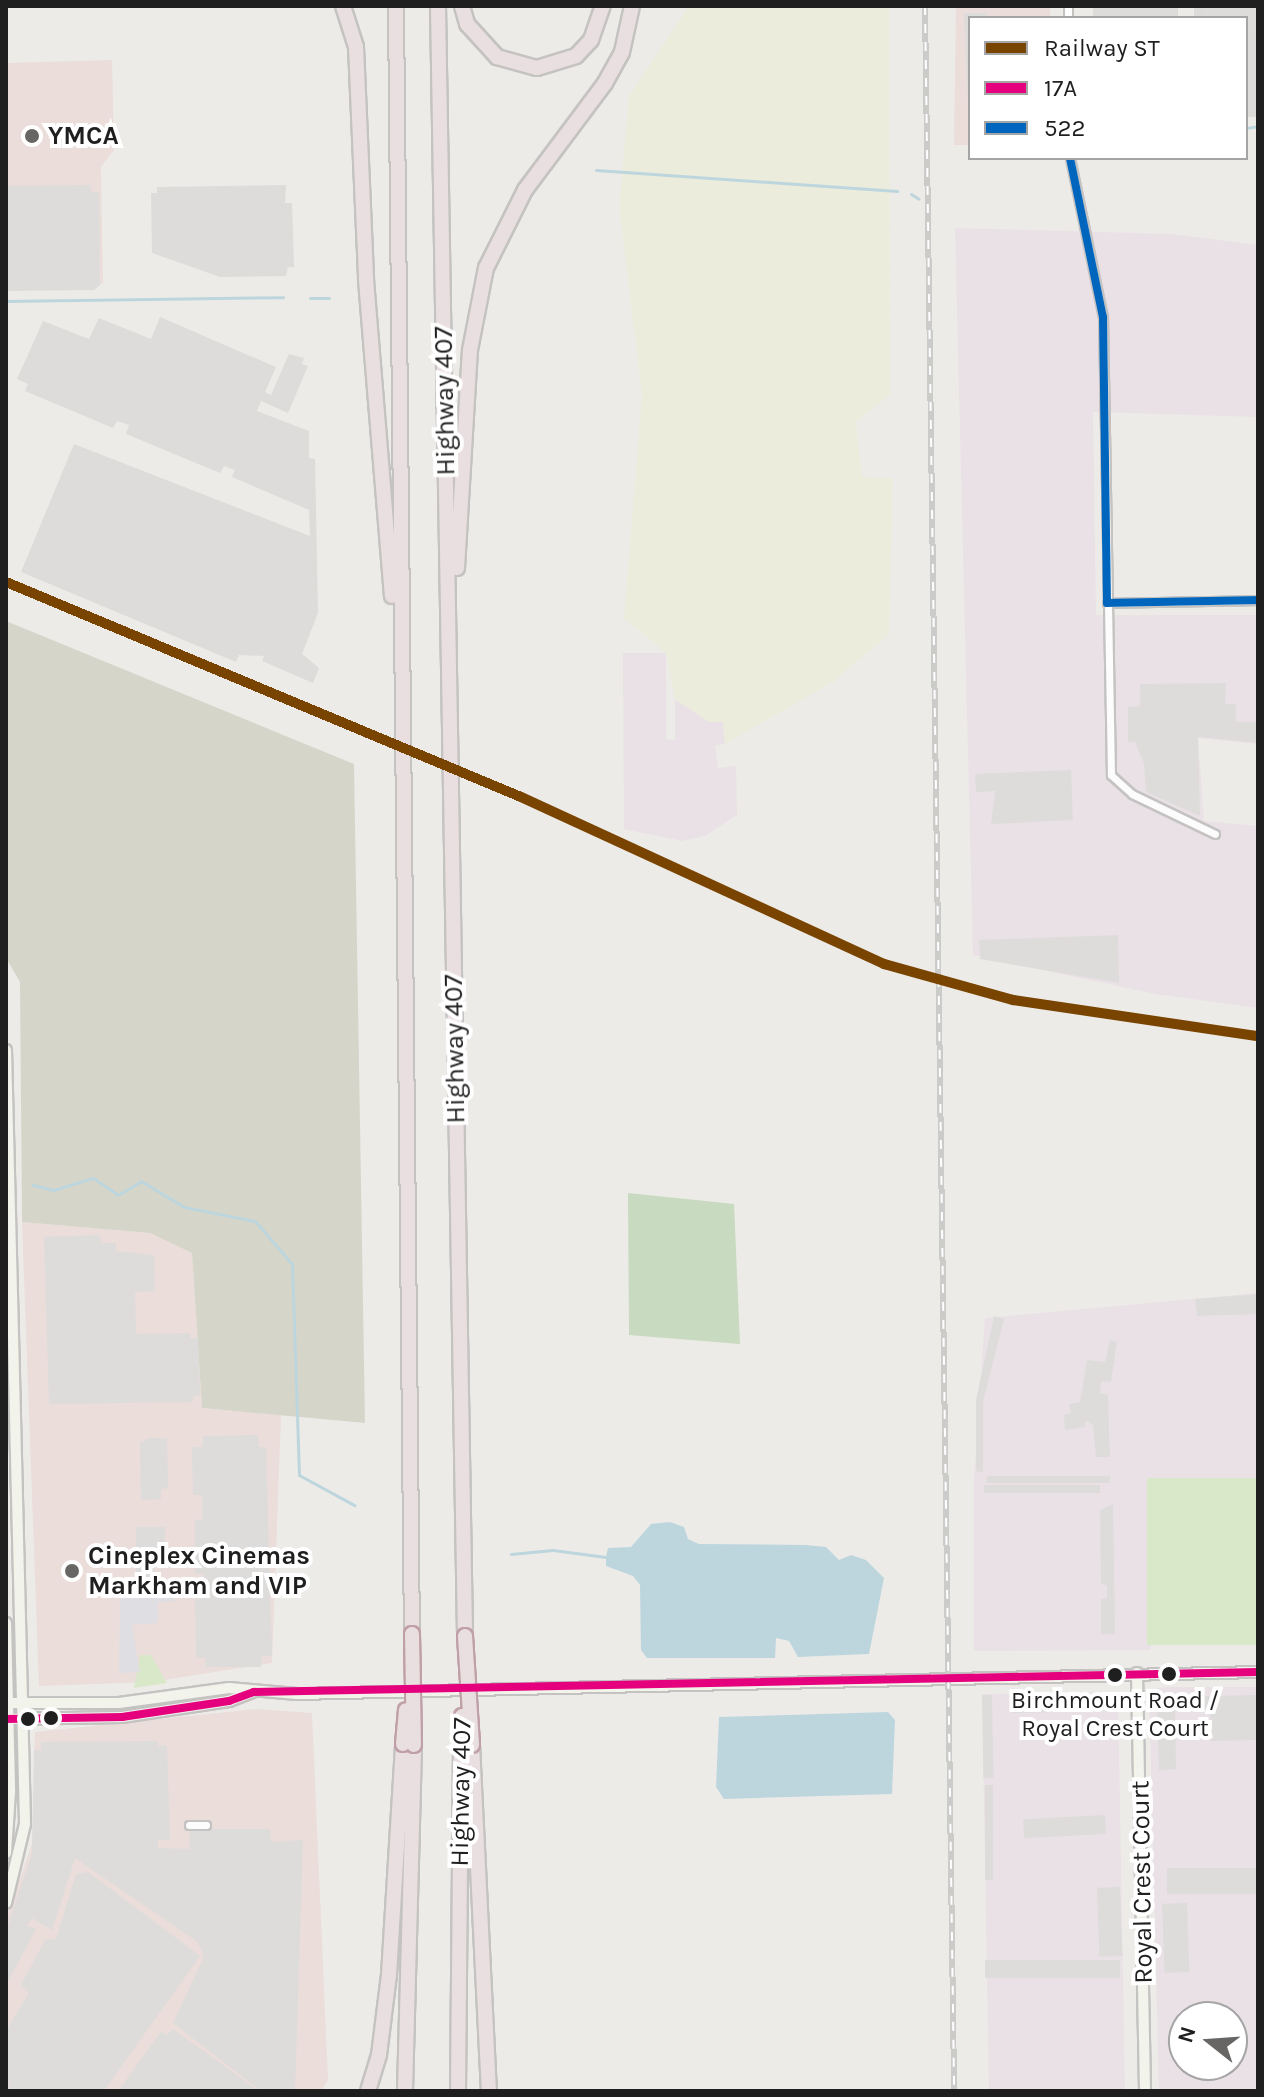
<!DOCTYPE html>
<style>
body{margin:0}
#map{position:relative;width:1264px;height:2097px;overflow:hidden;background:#edebe8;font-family:Karla,sans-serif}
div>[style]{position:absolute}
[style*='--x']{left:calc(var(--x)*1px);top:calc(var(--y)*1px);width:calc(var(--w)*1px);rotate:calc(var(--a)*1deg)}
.residential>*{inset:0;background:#dcdbd9}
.commercial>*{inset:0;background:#eaddda}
.industrial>*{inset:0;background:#eae1e6;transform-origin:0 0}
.construction>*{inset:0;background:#d6d5ca}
.farmland>*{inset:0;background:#ebecdc}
.grass>*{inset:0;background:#d9e8c8;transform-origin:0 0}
.forest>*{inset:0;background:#c8dabf}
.parking>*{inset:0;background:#dddcdb;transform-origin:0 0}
.plaza>*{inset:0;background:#dfdee2}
.water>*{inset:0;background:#bdd6de}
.stream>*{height:3px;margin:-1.5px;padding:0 1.5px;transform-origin:1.5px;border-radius:1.5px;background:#bdd6de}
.roads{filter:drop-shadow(2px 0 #c4c3c2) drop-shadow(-2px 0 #c4c3c2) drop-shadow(0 2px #c4c3c2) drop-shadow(0 -2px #c4c3c2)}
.street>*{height:7px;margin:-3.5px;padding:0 3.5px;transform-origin:3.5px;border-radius:3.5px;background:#fcfcfc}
.secondary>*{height:10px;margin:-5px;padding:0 5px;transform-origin:5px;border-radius:5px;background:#f2f3eb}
.highway>*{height:14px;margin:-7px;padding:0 7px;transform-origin:7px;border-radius:7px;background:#eadfe0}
.rail>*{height:6px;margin-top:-3px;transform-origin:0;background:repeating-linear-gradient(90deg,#fff 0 9px,#cbcbca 0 18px);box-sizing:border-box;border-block:2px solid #cbcbca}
.bridges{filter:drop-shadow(2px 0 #c0a0a8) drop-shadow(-2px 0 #c0a0a8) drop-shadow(0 2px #c0a0a8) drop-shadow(0 -2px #c0a0a8)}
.highway-bridge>*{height:14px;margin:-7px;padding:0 7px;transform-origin:7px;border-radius:7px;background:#eadfe0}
.bus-1>*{height:8px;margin:-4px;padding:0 4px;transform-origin:4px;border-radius:4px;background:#e5007d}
.bus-2>*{height:8px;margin:-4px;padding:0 4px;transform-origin:4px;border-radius:4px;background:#0065bd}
.rail-1>*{height:10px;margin:-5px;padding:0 5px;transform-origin:5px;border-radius:5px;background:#794400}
.dots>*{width:22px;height:22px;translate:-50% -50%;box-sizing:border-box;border:4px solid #fff;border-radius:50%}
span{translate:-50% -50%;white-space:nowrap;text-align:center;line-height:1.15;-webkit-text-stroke:8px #fff;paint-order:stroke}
.bus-label{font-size:24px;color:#1f1f1f}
.poi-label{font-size:26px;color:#1f1f1f;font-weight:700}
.left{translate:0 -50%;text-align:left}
.street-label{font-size:26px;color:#1f1f1f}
.frame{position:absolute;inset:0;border:8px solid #1f1f1f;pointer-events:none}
.legend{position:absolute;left:968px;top:16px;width:280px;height:144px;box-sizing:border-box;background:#fff;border:2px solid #a5a5a5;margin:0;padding:10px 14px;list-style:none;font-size:24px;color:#1f1f1f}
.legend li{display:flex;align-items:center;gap:16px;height:40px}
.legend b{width:40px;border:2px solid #a5a5a5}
.north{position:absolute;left:1168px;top:2001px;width:80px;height:80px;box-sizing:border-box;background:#fff;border:2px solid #a5a5a5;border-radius:50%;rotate:287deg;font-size:22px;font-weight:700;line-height:32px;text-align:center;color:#1f1f1f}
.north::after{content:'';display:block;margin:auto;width:28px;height:36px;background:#676665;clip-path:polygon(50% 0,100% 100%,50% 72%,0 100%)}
</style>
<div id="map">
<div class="residential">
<div style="clip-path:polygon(1194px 6px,1258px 6px,1258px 117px,1246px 117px,1246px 18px,1194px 18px)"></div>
</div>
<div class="commercial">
<div style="clip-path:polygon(956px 6px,1050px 6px,1050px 18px,970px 18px,970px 145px,954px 145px)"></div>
<div style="clip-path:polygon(112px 60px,114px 150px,101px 167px,103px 284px,6px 288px,6px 63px)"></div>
<div style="clip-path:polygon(22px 1222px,150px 1233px,192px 1253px,202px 1408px,281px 1415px,272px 1663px,151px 1682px,39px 1686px)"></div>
<div style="clip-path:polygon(256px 1709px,312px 1713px,328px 2080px,321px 2091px,6px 2091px,6px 1919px,32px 1844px,35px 1732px)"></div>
</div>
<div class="industrial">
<div style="clip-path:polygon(955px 228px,1172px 234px,1258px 245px,1258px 417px,1093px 412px,1096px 615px,1258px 615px,1258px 744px,1198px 738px,1204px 821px,1258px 826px,1258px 1008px,1155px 994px,973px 955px)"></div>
<div style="clip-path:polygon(623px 653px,666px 653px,666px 739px,675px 740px,675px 699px,709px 721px,723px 722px,725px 744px,715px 745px,718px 768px,736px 766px,737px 815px,705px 836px,682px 841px,624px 829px)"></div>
<div style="clip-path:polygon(1258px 1293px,1258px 1478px,1148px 1480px,1151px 1650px,974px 1651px,974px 1478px,985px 1318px)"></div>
<div style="clip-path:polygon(evenodd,1166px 1687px,1258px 1687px,1258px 2091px,1159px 2091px,1149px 1690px,1166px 1687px,1184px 2017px,1232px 2017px,1232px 2065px,1184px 2065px,1184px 2017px)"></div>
<div style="left:1118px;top:1692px;width:399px;height:136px;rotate:89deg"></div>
</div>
<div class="construction">
<div style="clip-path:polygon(6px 621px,354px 764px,365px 1423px,202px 1408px,192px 1253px,150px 1233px,22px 1222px,20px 982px,6px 958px)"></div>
</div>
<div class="farmland">
<div style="clip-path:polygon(689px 6px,889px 6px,890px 394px,856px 422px,862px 477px,893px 478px,889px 634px,833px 682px,725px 744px,723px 722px,709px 722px,675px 699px,666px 653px,624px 618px,642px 394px,619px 207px,629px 96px)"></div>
</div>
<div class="grass">
<div style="left:1258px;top:1478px;width:167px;height:111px;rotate:90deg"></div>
<div style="clip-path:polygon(140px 1655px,151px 1655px,167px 1683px,134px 1688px)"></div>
</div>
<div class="forest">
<div style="clip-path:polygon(628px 1193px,734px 1204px,740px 1344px,629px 1335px)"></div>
</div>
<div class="parking">
<div style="left:1093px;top:6px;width:85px;height:12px"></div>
<div style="clip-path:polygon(1198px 6px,1258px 6px,1257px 34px,1246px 33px,1246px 18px,1204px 18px,1205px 10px)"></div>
<div style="clip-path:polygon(964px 13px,987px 13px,987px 18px,970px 18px,970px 150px)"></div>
<div style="clip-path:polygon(91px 185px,91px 192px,99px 192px,100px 285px,94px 290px,6px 291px,6px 186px)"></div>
<div style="clip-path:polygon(286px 185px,285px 203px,292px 203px,294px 267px,288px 267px,286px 276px,220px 277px,152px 253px,151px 193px,157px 193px,157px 187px)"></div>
<div style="clip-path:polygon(160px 317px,276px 367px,265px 392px,271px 395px,289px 354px,304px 358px,302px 364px,308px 366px,288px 413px,261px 401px,257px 411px,309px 431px,309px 458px,315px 459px,318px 613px,302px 654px,319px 668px,313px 683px,262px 661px,264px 656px,239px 655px,236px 662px,21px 572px,74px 444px,310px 536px,309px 510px,232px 477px,235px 470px,224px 466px,220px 473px,126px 434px,129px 425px,117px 421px,113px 428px,25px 391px,28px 384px,17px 379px,43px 321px,89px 339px,99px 318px,151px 339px)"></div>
<div style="clip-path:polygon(1226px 683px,1225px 704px,1236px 704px,1236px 722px,1258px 722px,1258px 743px,1198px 737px,1200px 816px,1146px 792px,1144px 764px,1135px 742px,1128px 742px,1128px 707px,1140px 706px,1140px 684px)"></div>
<div style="clip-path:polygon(1071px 770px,1073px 820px,991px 824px,995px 791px,976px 792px,975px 774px)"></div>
<div style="clip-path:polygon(1118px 935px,1119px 983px,980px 959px,979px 940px)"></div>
<div style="clip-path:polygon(100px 1235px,101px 1243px,116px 1243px,116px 1251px,154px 1255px,155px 1291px,135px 1292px,136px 1334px,190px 1333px,190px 1338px,198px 1338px,200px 1396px,193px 1396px,193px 1402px,49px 1404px,44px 1237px)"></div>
<div style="clip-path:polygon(1258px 1294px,1258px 1314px,1197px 1316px,1195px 1299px)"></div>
<div style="clip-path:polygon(994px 1316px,1004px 1319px,983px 1402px,983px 1473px,976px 1471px,976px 1400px)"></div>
<div style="clip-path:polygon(1110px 1340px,1117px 1342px,1111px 1382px,1101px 1381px,1100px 1393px,1108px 1395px,1110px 1457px,1096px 1457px,1093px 1425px,1085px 1420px,1085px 1427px,1065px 1430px,1064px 1415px,1071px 1413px,1069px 1404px,1080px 1402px,1087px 1360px,1105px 1362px)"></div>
<div style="clip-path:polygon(258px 1435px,259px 1447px,266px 1447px,272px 1656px,262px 1656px,261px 1667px,206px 1667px,205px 1658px,196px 1657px,195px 1599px,204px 1598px,203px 1574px,195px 1573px,195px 1520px,203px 1519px,202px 1495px,193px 1495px,192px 1447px,203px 1447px,203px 1436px)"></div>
<div style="clip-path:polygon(148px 1438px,167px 1438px,168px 1488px,161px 1489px,161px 1499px,141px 1500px,140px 1443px)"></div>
<div style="left:1110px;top:1476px;width:7px;height:123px;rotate:90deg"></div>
<div style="left:1100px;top:1485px;width:8px;height:116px;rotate:90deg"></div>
<div style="clip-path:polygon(1113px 1504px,1115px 1634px,1101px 1634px,1101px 1599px,1107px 1598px,1107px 1585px,1101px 1584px,1100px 1510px)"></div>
<div style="clip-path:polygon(136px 1527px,165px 1527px,165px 1568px,154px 1568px,153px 1578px,136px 1579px)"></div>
<div style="left:992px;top:1695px;width:83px;height:10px;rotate:89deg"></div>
<div style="clip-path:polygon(1258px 1695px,1257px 1740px,1211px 1741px,1210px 1710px,1175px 1710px,1176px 1769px,1159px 1770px,1157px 1705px,1164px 1704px,1164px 1697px)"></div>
<div style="clip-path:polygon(1013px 1704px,1099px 1704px,1099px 1711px,1013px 1713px)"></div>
<div style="clip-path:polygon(157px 1741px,158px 1746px,167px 1745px,170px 1840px,158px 1840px,158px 1848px,189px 1849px,190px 1829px,270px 1829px,271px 1842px,303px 1840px,295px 2091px,261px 2091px,173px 2023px,204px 1957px,198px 1942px,75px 1858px,52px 1930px,32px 1918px,27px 1926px,36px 1929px,6px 1985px,6px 1931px,32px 1853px,34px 1750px,41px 1750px,41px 1742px)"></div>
<div style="left:985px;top:1785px;width:8px;height:95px"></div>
<div style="left:1105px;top:1815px;width:19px;height:82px;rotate:87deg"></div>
<div style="left:1258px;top:1868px;width:26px;height:91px;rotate:90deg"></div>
<div style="clip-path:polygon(88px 1872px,200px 1956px,104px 2091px,9px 2091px,6px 2031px,29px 1993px,21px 1985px,45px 1940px,56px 1939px,76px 1874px)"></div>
<div style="left:1120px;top:1887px;width:69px;height:23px;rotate:88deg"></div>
<div style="left:1187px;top:1903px;width:69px;height:25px;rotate:88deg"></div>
<div style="left:1120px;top:1960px;width:18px;height:135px;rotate:90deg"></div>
<div style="clip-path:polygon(173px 2029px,259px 2091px,118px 2091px,161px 2032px,167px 2035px)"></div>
</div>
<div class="plaza">
<div style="clip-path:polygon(169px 1593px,176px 1601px,158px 1602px,158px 1623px,132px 1625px,140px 1672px,119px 1673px,120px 1595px)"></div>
</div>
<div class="water">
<div style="clip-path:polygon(670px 1522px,684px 1527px,688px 1539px,699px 1544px,806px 1545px,826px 1547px,839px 1560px,851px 1555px,866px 1560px,884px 1578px,869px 1654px,798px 1657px,789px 1641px,776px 1638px,775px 1658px,647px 1658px,641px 1650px,640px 1585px,633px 1576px,606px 1566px,606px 1557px,608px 1548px,631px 1547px,651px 1524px)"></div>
<div style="clip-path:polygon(888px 1712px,895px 1720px,892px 1794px,724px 1799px,716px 1787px,719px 1717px)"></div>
</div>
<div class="stream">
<div style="--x:1246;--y:128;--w:12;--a:-9"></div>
<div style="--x:596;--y:170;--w:302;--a:4"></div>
<div style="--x:911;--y:194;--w:9;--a:32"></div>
<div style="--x:310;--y:298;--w:19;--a:0"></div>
<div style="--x:6;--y:301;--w:277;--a:-0.8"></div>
<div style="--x:33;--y:1185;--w:21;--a:14"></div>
<div style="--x:53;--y:1190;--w:42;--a:-16.7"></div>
<div style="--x:93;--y:1178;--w:30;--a:34"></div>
<div style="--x:118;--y:1195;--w:27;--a:-31"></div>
<div style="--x:141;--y:1181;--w:50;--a:31.2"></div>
<div style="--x:184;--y:1207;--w:72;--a:11.2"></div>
<div style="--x:255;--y:1221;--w:57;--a:49.3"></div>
<div style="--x:292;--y:1264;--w:211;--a:88.1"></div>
<div style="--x:299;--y:1475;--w:63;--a:28.6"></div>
<div style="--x:511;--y:1554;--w:42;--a:-5.4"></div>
<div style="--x:553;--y:1550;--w:53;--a:7.5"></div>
</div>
<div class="roads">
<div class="street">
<div style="--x:1068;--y:6;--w:12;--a:90"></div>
<div style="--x:1070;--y:158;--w:162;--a:78.3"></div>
<div style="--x:1103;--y:317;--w:458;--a:89"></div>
<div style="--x:1111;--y:775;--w:28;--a:42"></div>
<div style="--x:1132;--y:794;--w:92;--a:25.7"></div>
<div style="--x:1107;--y:603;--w:151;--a:-1.1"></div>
<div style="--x:189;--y:1825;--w:17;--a:0"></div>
</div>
<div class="secondary">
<div style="--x:6;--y:1050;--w:774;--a:88.59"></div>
<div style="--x:25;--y:1824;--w:81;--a:103.5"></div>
<div style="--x:6;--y:1623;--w:169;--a:88.6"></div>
<div style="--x:10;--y:1792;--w:61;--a:93.8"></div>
<div style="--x:1137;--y:1673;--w:418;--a:88.9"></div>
<div style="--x:6;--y:1703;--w:113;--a:0"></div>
<div style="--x:119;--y:1703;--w:111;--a:-7.8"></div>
<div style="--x:229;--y:1688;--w:68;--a:5"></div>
<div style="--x:297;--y:1694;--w:961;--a:-1.31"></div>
<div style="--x:6;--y:1719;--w:116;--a:-1"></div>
<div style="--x:122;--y:1717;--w:108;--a:-8.5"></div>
<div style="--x:229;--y:1701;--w:25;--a:-21"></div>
</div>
<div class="highway">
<div style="--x:343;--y:6;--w:43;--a:72.4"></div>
<div style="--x:356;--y:47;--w:233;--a:87.5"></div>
<div style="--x:366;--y:280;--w:317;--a:85.3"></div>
<div style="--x:396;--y:6;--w:1628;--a:89.44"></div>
<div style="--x:438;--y:6;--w:1630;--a:89.05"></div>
<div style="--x:462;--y:6;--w:19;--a:74"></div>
<div style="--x:467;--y:24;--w:45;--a:47.7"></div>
<div style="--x:497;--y:57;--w:41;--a:15.4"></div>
<div style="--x:537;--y:68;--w:41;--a:-17.1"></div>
<div style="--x:576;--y:56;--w:22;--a:-47"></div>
<div style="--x:591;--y:40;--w:36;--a:-71"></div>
<div style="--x:457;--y:568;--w:218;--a:-86.6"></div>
<div style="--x:470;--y:350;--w:84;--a:-79"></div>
<div style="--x:486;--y:268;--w:87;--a:-63.4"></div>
<div style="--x:525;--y:190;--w:134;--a:-53.2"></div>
<div style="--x:605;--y:83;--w:35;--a:-61"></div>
<div style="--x:622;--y:52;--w:47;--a:-77.7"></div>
<div style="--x:472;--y:1745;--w:346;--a:87.2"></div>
<div style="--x:368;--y:2091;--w:38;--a:-73"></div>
<div style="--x:379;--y:2055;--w:81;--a:-82.9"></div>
<div style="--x:389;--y:1975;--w:231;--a:-86.5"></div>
<div style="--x:405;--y:2091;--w:346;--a:-88.5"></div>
<div style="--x:458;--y:2091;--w:347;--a:-89.5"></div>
</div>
</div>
<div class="rail">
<div style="--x:925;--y:6;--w:2085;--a:89.2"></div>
</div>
<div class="bridges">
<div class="highway-bridge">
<div style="--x:412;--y:1634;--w:111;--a:89"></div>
<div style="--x:465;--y:1636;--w:109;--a:86.3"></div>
<div style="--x:403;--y:1744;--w:34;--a:-85"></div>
<div style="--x:461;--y:1744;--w:28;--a:-88"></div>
</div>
</div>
<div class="bus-1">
<div style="--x:6;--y:1719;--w:116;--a:-1"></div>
<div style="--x:122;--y:1717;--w:108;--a:-8.5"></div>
<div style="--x:229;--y:1701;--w:27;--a:-20"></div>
<div style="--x:254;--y:1692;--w:1004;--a:-1.14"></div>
</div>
<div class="bus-2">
<div style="--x:1070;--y:158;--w:162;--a:78.3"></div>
<div style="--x:1103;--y:317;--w:286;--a:89.2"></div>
<div style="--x:1107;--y:603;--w:151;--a:-1.1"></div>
</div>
<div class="rail-1">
<div style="--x:6;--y:582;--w:558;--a:22.66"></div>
<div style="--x:521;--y:797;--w:400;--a:24.7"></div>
<div style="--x:884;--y:964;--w:134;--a:15.6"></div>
<div style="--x:1013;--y:1000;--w:248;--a:8.4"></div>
</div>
<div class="dots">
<div style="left:32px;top:136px;background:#676665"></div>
<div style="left:72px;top:1571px;background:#676665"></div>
<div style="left:1169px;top:1674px;background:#1f1f1f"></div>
<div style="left:1115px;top:1675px;background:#1f1f1f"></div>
<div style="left:51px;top:1718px;background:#1f1f1f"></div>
<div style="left:28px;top:1719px;background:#1f1f1f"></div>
</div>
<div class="bus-label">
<span style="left:1115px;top:1715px">Birchmount Road /<br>Royal Crest Court</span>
</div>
<div class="poi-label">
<span class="left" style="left:48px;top:136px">YMCA</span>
<span class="left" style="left:88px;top:1571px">Cineplex Cinemas<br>Markham and VIP</span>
</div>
<div class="street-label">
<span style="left:445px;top:401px;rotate:-91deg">Highway 407</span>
<span style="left:455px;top:1049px;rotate:-91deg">Highway 407</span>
<span style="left:461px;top:1792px;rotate:-89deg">Highway 407</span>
<span style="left:1142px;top:1882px;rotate:-91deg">Royal Crest Court</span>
</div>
<div class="frame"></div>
<ul class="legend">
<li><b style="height:10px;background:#794400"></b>Railway ST</li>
<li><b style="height:10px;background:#e5007d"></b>17A</li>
<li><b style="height:10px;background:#0065bd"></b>522</li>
</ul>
<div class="north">N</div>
</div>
